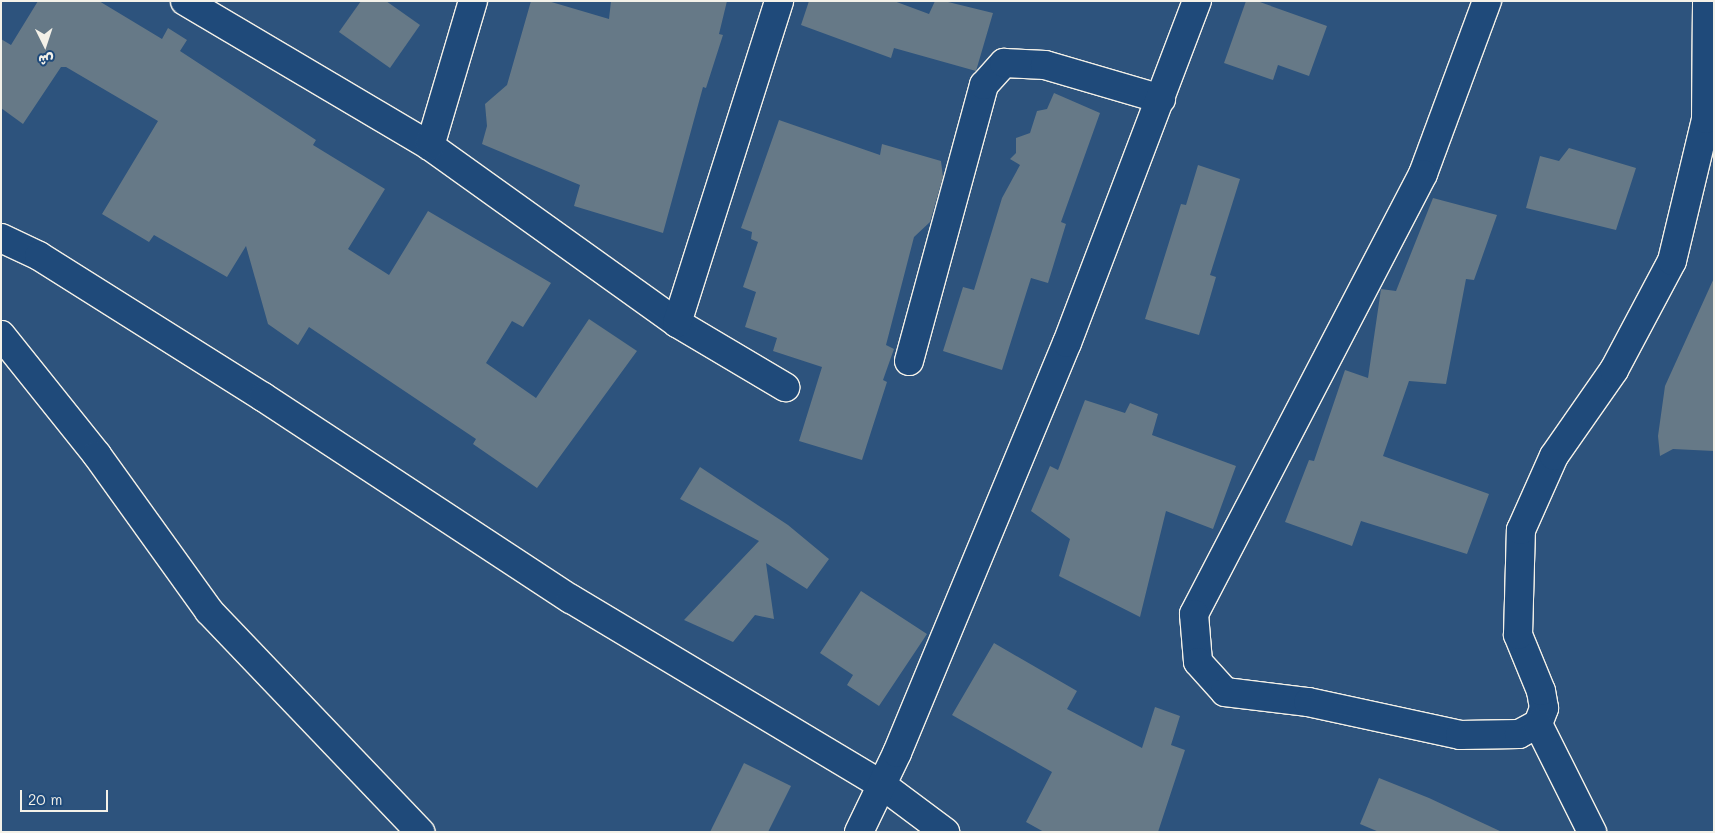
<!DOCTYPE html>
<meta charset="utf-8">
<style>
body{margin:0}
#map{position:relative;width:1715px;height:833px;overflow:hidden;background:#2d537d;font-family:Mali,"Playpen Sans Arabic",sans-serif}
div>[style]{position:absolute}
[style*='--x']{left:calc(var(--x)*1px);top:calc(var(--y)*1px);width:calc(var(--w)*1px);rotate:calc(var(--a)*1deg)}
.building>*{inset:0;background:#667987}
.roads{filter:drop-shadow(1px 0 #f4f1e8) drop-shadow(-1px 0 #f4f1e8) drop-shadow(0 1px #f4f1e8) drop-shadow(0 -1px #f4f1e8)}
.minor>*{height:28px;margin:-14px;padding:0 14px;transform-origin:14px;border-radius:14px;background:#1f4a7a}
span{translate:-50% -50%;white-space:nowrap;text-align:center;line-height:1.15;-webkit-text-stroke:4.5px #1f4a7a;paint-order:stroke}
.frame{position:absolute;inset:0;border:2px solid #f4f1e8;pointer-events:none}
.north{position:absolute;left:20px;top:20px;width:50px;height:50px;-webkit-text-stroke:4px #1f4a7a;paint-order:stroke;rotate:176deg;font-size:14px;font-weight:700;line-height:20px;text-align:center;color:#f4f1e8}
.north::after{content:'';display:block;margin:auto;width:18px;height:22px;background:#f4f1e8;clip-path:polygon(50% 0,100% 100%,50% 72%,0 100%)}
.scale{position:absolute;left:20px;top:790px;width:88px;height:22px;box-sizing:border-box;border:2px solid #f4f1e8;border-top:0;padding-left:6px;font-size:15px;line-height:18px;white-space:nowrap;color:#f4f1e8;-webkit-text-stroke:4px #1f4a7a;paint-order:stroke}
</style>
<div id="map">
<div class="building">
<div style="clip-path:polygon(38px 1px,99px 1px,162px 39px,168px 28px,187px 40px,180px 51px,316px 140px,313px 145px,385px 189px,348px 249px,389px 275px,428px 211px,551px 283px,523px 327px,512px 321px,486px 363px,536px 398px,589px 319px,637px 351px,537px 488px,473px 444px,476px 439px,309px 327px,298px 345px,268px 324px,246px 246px,227px 277px,154px 235px,149px 242px,102px 214px,158px 121px,66px 67px,61px 67px,23px 124px,1px 108px,1px 39px,11px 45px)"></div>
<div style="clip-path:polygon(361px 1px,386px 1px,420px 25px,390px 68px,339px 32px)"></div>
<div style="clip-path:polygon(531px 1px,548px 1px,609px 19px,611px 1px,727px 1px,719px 34px,723px 35px,706px 88px,703px 87px,663px 233px,574px 206px,580px 185px,482px 144px,487px 126px,485px 104px,507px 85px)"></div>
<div style="clip-path:polygon(809px 1px,894px 1px,929px 14px,935px 1px,944px 1px,993px 13px,976px 71px,894px 48px,891px 58px,801px 25px)"></div>
<div style="clip-path:polygon(1246px 1px,1257px 1px,1327px 26px,1309px 76px,1278px 65px,1273px 80px,1224px 63px)"></div>
<div style="clip-path:polygon(1054px 93px,1100px 113px,1061px 222px,1066px 224px,1048px 283px,1031px 278px,1002px 370px,943px 351px,963px 287px,974px 290px,1002px 198px,1020px 165px,1010px 159px,1016px 153px,1016px 138px,1030px 133px,1037px 111px,1047px 109px)"></div>
<div style="clip-path:polygon(779px 120px,880px 155px,882px 144px,941px 161px,943px 177px,930px 222px,914px 237px,886px 345px,894px 349px,883px 380px,887px 382px,862px 460px,799px 441px,822px 367px,773px 351px,777px 338px,745px 327px,756px 292px,743px 287px,758px 242px,751px 239px,752px 232px,741px 228px)"></div>
<div style="clip-path:polygon(1569px 148px,1636px 168px,1616px 230px,1526px 208px,1540px 156px,1559px 161px)"></div>
<div style="clip-path:polygon(1198px 165px,1240px 179px,1210px 275px,1216px 277px,1199px 335px,1145px 319px,1181px 204px,1186px 205px)"></div>
<div style="clip-path:polygon(1433px 198px,1497px 215px,1474px 280px,1466px 279px,1446px 384px,1409px 381px,1383px 456px,1489px 494px,1467px 554px,1361px 521px,1352px 546px,1285px 522px,1309px 460px,1314px 461px,1345px 370px,1368px 378px,1381px 289px,1396px 291px)"></div>
<div style="clip-path:polygon(1714px 278px,1714px 451px,1673px 449px,1660px 456px,1658px 436px,1665px 386px)"></div>
<div style="clip-path:polygon(1085px 400px,1125px 413px,1130px 403px,1158px 414px,1152px 435px,1236px 466px,1213px 529px,1166px 511px,1140px 617px,1059px 576px,1070px 539px,1031px 511px,1050px 466px,1058px 470px)"></div>
<div style="clip-path:polygon(700px 467px,788px 525px,829px 559px,807px 589px,766px 563px,774px 619px,755px 615px,733px 642px,684px 620px,759px 541px,680px 499px)"></div>
<div style="clip-path:polygon(861px 591px,927px 634px,879px 706px,847px 685px,853px 675px,820px 653px)"></div>
<div style="clip-path:polygon(994px 643px,1077px 691px,1067px 709px,1142px 748px,1155px 707px,1180px 716px,1171px 745px,1185px 750px,1158px 832px,1044px 832px,1026px 822px,1052px 772px,952px 715px)"></div>
<div style="clip-path:polygon(744px 763px,791px 786px,768px 832px,710px 832px)"></div>
<div style="clip-path:polygon(1379px 778px,1429px 798px,1502px 832px,1379px 832px,1360px 824px)"></div>
</div>
<div class="roads">
<div class="minor">
<div style="--x:185;--y:1;--w:285;--a:30.6"></div>
<div style="--x:430;--y:146;--w:304;--a:35.6"></div>
<div style="--x:677;--y:323;--w:126;--a:30.7"></div>
<div style="--x:1487;--y:1;--w:184;--a:110.3"></div>
<div style="--x:1423;--y:174;--w:496;--a:117.5"></div>
<div style="--x:1194;--y:614;--w:48;--a:85.2"></div>
<div style="--x:1198;--y:662;--w:40;--a:48"></div>
<div style="--x:1225;--y:692;--w:84;--a:6.9"></div>
<div style="--x:1308;--y:702;--w:156;--a:12.2"></div>
<div style="--x:1460;--y:735;--w:59;--a:-1"></div>
<div style="--x:1519;--y:734;--w:21;--a:-28"></div>
<div style="--x:1538;--y:724;--w:17;--a:-69"></div>
<div style="--x:1544;--y:708;--w:17;--a:-100"></div>
<div style="--x:1541;--y:691;--w:61;--a:-112.3"></div>
<div style="--x:1518;--y:635;--w:105;--a:-88.4"></div>
<div style="--x:1521;--y:530;--w:81;--a:-66"></div>
<div style="--x:1554;--y:456;--w:105;--a:-55.1"></div>
<div style="--x:1614;--y:370;--w:123;--a:-62"></div>
<div style="--x:1672;--y:261;--w:146;--a:-76.5"></div>
<div style="--x:1706;--y:119;--w:118;--a:-89.5"></div>
<div style="--x:430;--y:146;--w:151;--a:-73.5"></div>
<div style="--x:1;--y:238;--w:42;--a:25.3"></div>
<div style="--x:39;--y:256;--w:265;--a:32.2"></div>
<div style="--x:263;--y:397;--w:368;--a:33.3"></div>
<div style="--x:571;--y:599;--w:362;--a:30.9"></div>
<div style="--x:882;--y:785;--w:79;--a:36.7"></div>
<div style="--x:677;--y:323;--w:338;--a:-72.4"></div>
<div style="--x:1;--y:335;--w:154;--a:51.3"></div>
<div style="--x:97;--y:455;--w:192;--a:54.3"></div>
<div style="--x:209;--y:611;--w:306;--a:46.3"></div>
<div style="--x:909;--y:361;--w:286;--a:-74.8"></div>
<div style="--x:984;--y:85;--w:30;--a:-48"></div>
<div style="--x:1004;--y:63;--w:41;--a:2.8"></div>
<div style="--x:1045;--y:65;--w:121;--a:16.3"></div>
<div style="--x:1538;--y:724;--w:121;--a:63.4"></div>
<div style="--x:859;--y:832;--w:88;--a:-64.3"></div>
<div style="--x:897;--y:753;--w:444;--a:-67.5"></div>
<div style="--x:1067;--y:343;--w:366;--a:-69.2"></div>
</div>
</div>
<div class="frame"></div>
<div class="north">ش</div>
<div class="scale">20 m</div>
</div>
